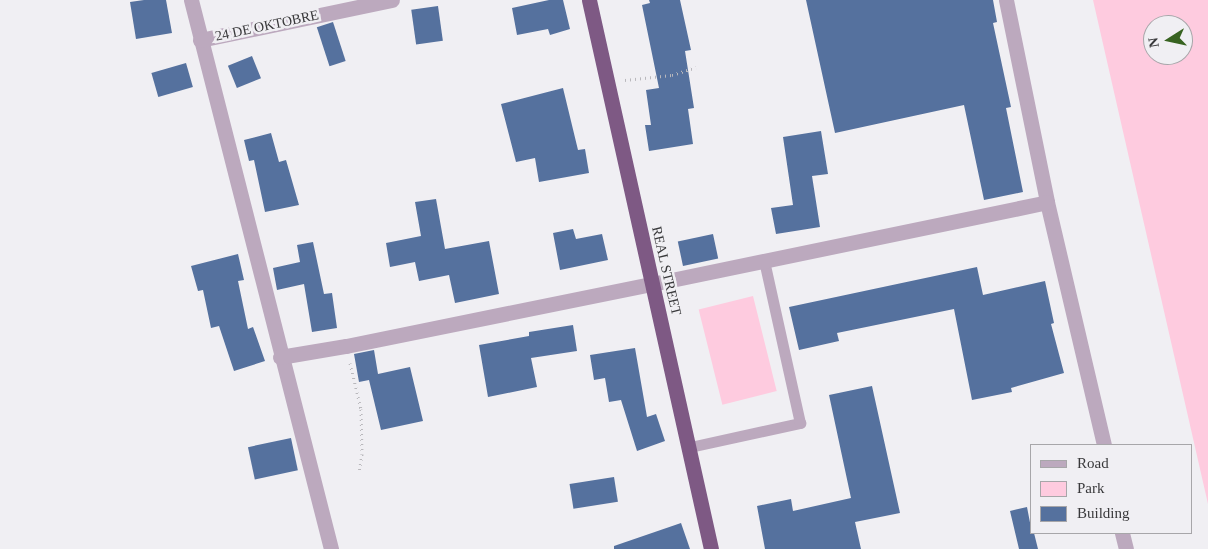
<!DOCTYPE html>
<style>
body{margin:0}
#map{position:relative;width:1208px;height:549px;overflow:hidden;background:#f0eff3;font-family:Georgia,serif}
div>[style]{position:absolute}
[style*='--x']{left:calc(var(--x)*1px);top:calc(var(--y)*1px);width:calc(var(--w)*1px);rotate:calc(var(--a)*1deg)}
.green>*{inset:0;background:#fecbdf;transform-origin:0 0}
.building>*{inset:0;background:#55719e;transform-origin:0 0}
.path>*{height:3px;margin-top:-1.5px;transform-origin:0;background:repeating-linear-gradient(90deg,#b9b8bc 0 1px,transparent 0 5px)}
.lane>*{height:11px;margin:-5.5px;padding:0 5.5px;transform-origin:5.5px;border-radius:5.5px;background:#bca9be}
.street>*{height:15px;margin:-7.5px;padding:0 7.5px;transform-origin:7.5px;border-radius:7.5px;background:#bca9be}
.highway>*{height:15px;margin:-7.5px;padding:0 7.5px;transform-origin:7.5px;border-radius:7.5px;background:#7e5984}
span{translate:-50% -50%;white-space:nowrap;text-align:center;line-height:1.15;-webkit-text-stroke:5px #f0eff3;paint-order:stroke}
.street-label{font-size:14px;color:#39393b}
.legend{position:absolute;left:1030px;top:444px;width:162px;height:90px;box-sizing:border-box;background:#f0eff3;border:1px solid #a7a6a9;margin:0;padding:6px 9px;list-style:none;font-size:15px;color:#39393b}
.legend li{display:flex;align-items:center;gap:10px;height:25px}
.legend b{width:25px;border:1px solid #a7a6a9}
.north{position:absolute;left:1143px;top:15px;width:50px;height:50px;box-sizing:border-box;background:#f0eff3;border:1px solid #a7a6a9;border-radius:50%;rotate:260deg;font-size:14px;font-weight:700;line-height:20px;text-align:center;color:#39393b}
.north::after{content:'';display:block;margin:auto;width:18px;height:22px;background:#386321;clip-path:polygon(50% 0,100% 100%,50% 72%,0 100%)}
</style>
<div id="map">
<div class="green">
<div style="clip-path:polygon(evenodd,1093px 0,1208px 0,1208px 504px,1093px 0,1153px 25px,1183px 25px,1183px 55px,1153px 55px,1153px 25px)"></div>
<div style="left:753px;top:296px;width:98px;height:56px;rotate:76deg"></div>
</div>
<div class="building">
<div style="clip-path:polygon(144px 0,166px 0,172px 33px,136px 39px,130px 2px)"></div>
<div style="clip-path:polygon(549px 0,563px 0,570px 29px,550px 35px,548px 29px,517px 35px,512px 8px)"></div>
<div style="clip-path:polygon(649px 0,680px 0,691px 50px,685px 51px,694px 108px,688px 109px,693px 144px,649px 151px,645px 125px,651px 125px,646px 90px,659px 88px,642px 5px,650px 3px)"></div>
<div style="clip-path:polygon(806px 0,993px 0,997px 22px,993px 23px,1011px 107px,1006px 108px,1023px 192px,984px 200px,964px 105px,835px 133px)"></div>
<div style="left:438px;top:6px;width:35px;height:27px;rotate:82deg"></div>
<div style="left:333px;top:22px;width:41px;height:17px;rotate:72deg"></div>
<div style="left:252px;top:56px;width:24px;height:26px;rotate:68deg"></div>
<div style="left:186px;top:63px;width:25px;height:36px;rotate:74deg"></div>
<div style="clip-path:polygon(563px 88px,578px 150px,585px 149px,589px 173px,539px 182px,535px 158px,516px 162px,501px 104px)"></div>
<div style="clip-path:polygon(821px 131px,828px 174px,812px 176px,820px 227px,776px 234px,771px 208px,793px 205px,783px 137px)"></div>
<div style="clip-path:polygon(271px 133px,279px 162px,286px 160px,299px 205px,265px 212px,254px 160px,249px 161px,244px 140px)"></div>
<div style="clip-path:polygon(436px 199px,445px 249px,489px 241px,499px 294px,455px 303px,449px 275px,419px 281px,415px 262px,390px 267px,386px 243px,421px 236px,415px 202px)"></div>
<div style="clip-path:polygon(573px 229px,576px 239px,602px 234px,608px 260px,560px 270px,553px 233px)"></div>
<div style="left:713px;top:234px;width:25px;height:36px;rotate:78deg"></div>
<div style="clip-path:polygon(313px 242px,324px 294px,332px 293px,337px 328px,312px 332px,304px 284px,277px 290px,273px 268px,300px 262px,297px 245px)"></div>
<div style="clip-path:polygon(238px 254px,244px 280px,238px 281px,248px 329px,253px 327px,265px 361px,234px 371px,219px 326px,211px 328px,203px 290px,198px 291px,191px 266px)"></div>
<div style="clip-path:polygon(977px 267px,983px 295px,1045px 281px,1054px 323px,1051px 324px,1064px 373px,1011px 388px,1012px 392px,972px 400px,954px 309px,837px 333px,839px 341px,799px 350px,789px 307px)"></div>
<div style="clip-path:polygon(573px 325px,577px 351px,531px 358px,537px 387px,488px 397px,479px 345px,529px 336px,529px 332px)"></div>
<div style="clip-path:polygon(635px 348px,647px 417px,656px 414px,665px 441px,637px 451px,621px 400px,609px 402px,605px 378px,594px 380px,590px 355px)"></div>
<div style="clip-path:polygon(374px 350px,378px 374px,410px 367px,423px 421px,381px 430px,369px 380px,359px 382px,354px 354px)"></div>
<div style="clip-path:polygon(872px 386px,900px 513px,855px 522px,861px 549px,765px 549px,757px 506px,791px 499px,793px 511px,851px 498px,829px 395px)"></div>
<div style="left:291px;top:438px;width:33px;height:44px;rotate:78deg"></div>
<div style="left:614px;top:477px;width:25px;height:45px;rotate:81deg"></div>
<div style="clip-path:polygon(1027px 507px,1032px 533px,1034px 533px,1038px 549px,1019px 549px,1010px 511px)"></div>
<div style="clip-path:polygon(681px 523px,690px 549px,614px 549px,614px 546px)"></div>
</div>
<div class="path">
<div style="--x:625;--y:80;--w:47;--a:-6.1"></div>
<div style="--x:672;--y:75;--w:25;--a:-18"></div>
<div style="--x:350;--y:363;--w:47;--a:76.6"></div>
<div style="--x:361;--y:409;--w:45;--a:88.7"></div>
<div style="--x:362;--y:454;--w:19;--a:99"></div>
</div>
<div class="lane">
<div style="--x:690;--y:447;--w:113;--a:-12.3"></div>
<div style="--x:800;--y:423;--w:166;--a:-102.5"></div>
</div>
<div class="street">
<div style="--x:191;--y:0;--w:567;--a:75.69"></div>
<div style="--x:1006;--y:0;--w:206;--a:78.5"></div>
<div style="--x:1047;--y:202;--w:250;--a:76.8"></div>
<div style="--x:200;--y:40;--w:196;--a:-11.8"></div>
<div style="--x:280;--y:357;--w:67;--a:-9.5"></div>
<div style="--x:346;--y:346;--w:312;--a:-11.5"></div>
<div style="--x:652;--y:284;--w:403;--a:-11.7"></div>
<div style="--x:1122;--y:533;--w:16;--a:76"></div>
</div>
<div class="highway">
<div style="--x:589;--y:0;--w:562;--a:77.47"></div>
</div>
<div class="street-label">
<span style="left:267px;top:26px;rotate:-12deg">24 DE OKTOBRE</span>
<span style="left:666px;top:271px;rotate:77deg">REAL STREET</span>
</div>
<ul class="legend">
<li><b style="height:6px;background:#bca9be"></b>Road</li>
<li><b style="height:14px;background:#fecbdf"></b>Park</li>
<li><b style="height:14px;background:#55719e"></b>Building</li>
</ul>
<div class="north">N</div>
</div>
